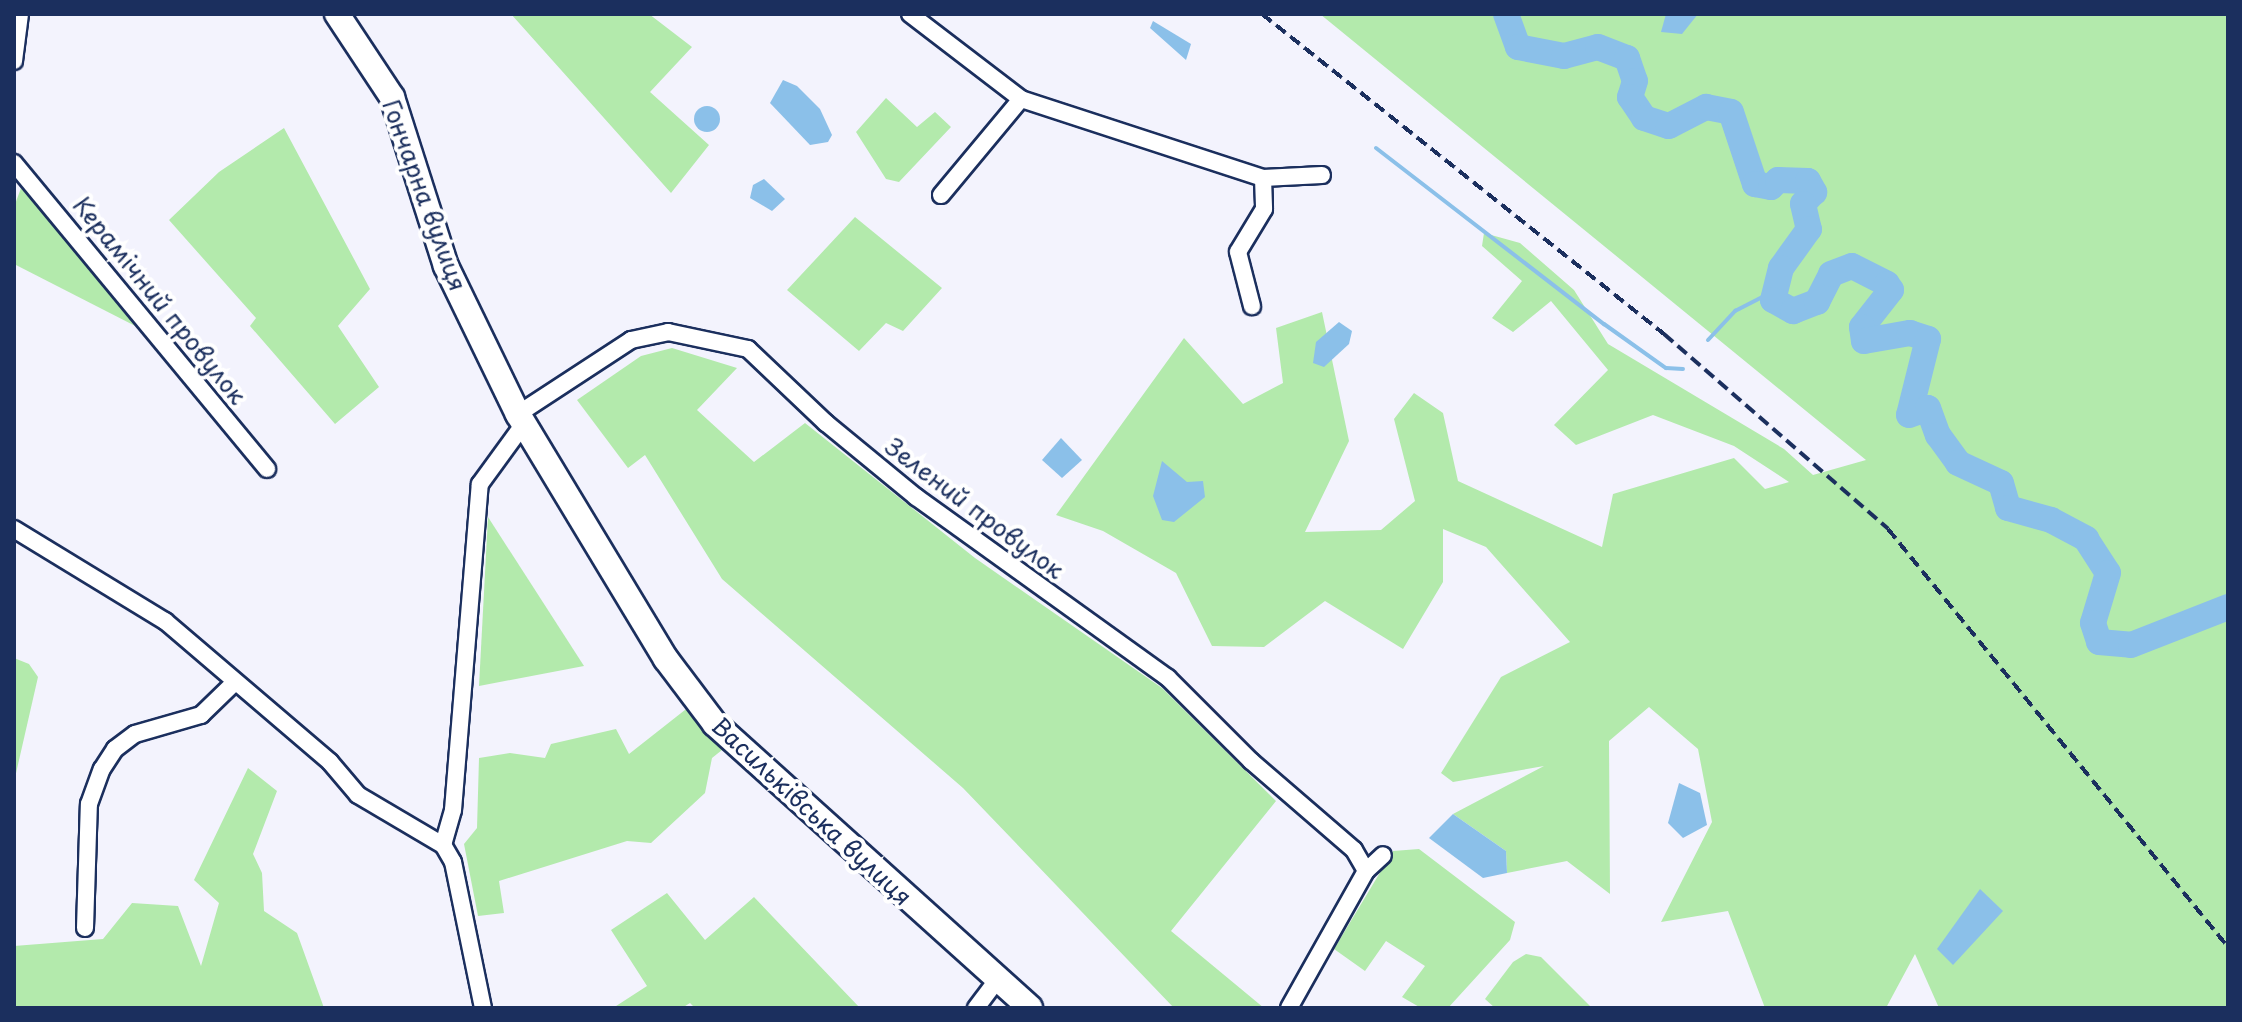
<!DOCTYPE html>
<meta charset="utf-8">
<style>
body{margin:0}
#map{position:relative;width:2242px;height:1022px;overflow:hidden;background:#f3f3fd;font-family:"Playpen Sans",sans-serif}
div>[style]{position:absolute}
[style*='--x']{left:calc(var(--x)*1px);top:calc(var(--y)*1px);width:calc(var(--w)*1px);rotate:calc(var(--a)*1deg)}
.green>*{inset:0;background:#b3eaac}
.water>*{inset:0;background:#8bc0e9}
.round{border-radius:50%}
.stream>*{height:4px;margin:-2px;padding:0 2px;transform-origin:2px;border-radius:2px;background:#8bc0e9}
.river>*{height:26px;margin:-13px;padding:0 13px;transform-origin:13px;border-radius:13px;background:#8bc0e9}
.roads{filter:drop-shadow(2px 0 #1b2f5e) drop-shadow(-2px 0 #1b2f5e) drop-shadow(0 2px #1b2f5e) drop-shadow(0 -2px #1b2f5e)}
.street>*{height:16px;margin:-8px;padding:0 8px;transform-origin:8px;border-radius:8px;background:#fff}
.secondary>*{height:24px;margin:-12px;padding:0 12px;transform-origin:12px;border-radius:12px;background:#fff}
.rail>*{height:4px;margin-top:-2px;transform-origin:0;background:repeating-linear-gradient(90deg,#1b2f5e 0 12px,transparent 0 18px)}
span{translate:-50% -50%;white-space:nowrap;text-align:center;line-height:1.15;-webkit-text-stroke:8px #fff;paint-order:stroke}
.street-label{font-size:24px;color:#1b2f5e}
.frame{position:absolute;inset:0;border:16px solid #1b2f5e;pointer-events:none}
</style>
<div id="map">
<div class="green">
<div style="clip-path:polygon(511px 14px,649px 14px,692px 47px,650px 92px,709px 145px,671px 193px)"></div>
<div style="clip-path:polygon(1320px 14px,2228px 14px,2228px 1008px,1939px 1008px,1915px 954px,1886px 1008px,1765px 1008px,1728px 911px,1661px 922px,1712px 822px,1698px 749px,1649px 707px,1609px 741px,1610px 894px,1567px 861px,1507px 873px,1506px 851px,1453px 814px,1544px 766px,1453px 782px,1441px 773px,1501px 677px,1570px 642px,1486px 547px,1443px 529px,1443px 582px,1403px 649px,1325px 601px,1264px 647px,1212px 646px,1176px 573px,1103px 531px,1056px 515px,1184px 338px,1243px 404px,1283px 383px,1276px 328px,1322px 312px,1349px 441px,1305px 532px,1381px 530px,1415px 501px,1394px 419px,1414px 393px,1443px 413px,1458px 481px,1602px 547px,1613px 494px,1734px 458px,1765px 489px,1789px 482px,1734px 446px,1653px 415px,1576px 445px,1554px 425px,1608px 370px,1551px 301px,1513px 332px,1492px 318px,1522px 281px,1482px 246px,1484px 233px,1520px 243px,1574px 290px,1608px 344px,1784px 449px,1813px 475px,1866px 460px)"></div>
<div style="clip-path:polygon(886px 98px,917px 127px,935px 112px,951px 127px,899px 182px,886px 179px,856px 132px)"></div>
<div style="clip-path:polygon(284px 128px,370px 289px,338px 326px,379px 387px,335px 424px,250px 326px,256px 318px,169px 220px,219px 172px)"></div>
<div style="clip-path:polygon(24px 180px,147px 332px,14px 264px,14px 207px)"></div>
<div style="clip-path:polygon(855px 217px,942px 288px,903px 331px,886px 323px,859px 351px,787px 290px)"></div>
<div style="clip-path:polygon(672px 348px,737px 368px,697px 410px,754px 462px,805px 423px,975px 558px,1162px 688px,1276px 801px,1171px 931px,1264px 1008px,1174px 1008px,963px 788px,722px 579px,645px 455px,628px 468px,577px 400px,641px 356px)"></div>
<div style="clip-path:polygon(488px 517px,584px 666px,479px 686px)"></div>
<div style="clip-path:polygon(14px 658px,29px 664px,38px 677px,14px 782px)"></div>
<div style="clip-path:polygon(690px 706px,727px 746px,712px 758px,705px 793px,651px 843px,627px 841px,499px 881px,504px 913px,478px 916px,464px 844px,477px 828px,479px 758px,510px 753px,545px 758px,551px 744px,616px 729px,629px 754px)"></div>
<div style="clip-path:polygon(248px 768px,277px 791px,253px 854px,262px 873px,264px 911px,297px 933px,324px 1008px,14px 1008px,14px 946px,103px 939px,132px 903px,178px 906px,201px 966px,219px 903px,194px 880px)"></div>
<div style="clip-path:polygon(1419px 849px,1515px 922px,1510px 940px,1448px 1008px,1421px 1008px,1402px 997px,1425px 966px,1386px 941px,1365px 971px,1334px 949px,1393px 851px)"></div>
<div style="clip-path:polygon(667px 893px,705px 940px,754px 897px,860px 1008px,695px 1008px,690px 1003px,682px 1008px,613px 1008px,647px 986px,611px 930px)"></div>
<div style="clip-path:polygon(1526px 954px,1541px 957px,1592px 1008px,1495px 1008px,1485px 999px,1513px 962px)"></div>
</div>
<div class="water">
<div style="clip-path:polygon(1666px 14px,1698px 14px,1682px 34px,1661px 32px)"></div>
<div style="clip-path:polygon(1153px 21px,1191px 44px,1186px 60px,1150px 28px)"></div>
<div style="clip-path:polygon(783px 80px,797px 86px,820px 109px,832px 135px,828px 142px,810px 145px,770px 103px)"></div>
<div class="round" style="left:694px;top:106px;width:26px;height:26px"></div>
<div style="clip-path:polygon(764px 179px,785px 199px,772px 211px,750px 198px,753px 185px)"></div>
<div style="clip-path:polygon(1339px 322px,1352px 331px,1349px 344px,1324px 367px,1313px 363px,1316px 342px)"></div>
<div style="clip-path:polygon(1061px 438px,1082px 460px,1062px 478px,1042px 460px)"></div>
<div style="clip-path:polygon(1162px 461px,1187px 482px,1203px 481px,1205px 497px,1174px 522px,1162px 520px,1153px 496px)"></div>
<div style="clip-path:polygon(1679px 783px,1700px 793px,1707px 825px,1683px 838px,1668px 823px)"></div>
<div style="clip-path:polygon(1453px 814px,1506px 851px,1507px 873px,1483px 878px,1429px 838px)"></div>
<div style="clip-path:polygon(1980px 889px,2003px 911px,1953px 965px,1937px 949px)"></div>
</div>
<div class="stream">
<div style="--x:1376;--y:148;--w:288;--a:37.7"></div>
<div style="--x:1604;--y:324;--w:76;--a:35.4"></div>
<div style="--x:1666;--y:368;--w:17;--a:3"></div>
<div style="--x:1708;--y:340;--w:40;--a:-47"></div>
<div style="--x:1735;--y:311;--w:46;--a:-27.1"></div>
</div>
<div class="river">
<div style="--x:1506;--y:14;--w:35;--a:70"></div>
<div style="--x:1518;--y:47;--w:47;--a:11.1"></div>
<div style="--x:1564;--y:56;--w:35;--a:-15"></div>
<div style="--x:1598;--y:47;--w:31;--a:21"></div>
<div style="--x:1627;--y:58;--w:24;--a:71"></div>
<div style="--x:1635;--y:81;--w:17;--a:107"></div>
<div style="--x:1630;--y:97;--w:25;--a:56"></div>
<div style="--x:1644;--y:118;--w:26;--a:18"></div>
<div style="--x:1669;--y:126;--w:42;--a:-27.2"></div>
<div style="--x:1706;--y:107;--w:25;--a:11"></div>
<div style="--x:1731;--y:112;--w:76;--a:71.6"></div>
<div style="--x:1755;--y:184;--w:16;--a:11"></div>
<div style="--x:1771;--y:187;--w:10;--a:-45"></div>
<div style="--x:1778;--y:180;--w:30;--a:2"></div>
<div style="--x:1808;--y:181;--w:13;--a:61"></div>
<div style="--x:1814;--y:192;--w:16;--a:133"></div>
<div style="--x:1803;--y:204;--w:26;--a:77"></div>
<div style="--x:1809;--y:229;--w:48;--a:125.7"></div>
<div style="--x:1781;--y:268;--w:33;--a:104"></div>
<div style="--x:1773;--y:300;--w:23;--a:29"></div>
<div style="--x:1793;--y:311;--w:26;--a:-21"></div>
<div style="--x:1817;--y:302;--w:31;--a:-63"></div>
<div style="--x:1831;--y:274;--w:22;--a:-21"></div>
<div style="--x:1852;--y:266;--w:39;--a:27"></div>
<div style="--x:1887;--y:284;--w:7;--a:56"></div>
<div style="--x:1891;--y:290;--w:47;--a:128.1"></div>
<div style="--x:1862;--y:327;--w:14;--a:82"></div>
<div style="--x:1864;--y:341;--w:47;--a:-9.9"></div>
<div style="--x:1910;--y:333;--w:19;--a:18"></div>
<div style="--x:1928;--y:339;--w:78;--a:104"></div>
<div style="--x:1909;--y:415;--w:20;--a:-20"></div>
<div style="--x:1928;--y:408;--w:29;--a:70"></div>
<div style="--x:1938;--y:435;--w:34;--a:54"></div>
<div style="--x:1958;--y:463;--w:47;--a:24.9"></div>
<div style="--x:2001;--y:483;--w:26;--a:74"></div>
<div style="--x:2008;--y:508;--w:45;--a:15.6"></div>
<div style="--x:2051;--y:520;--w:40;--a:28"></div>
<div style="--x:2086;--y:539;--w:40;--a:57.1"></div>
<div style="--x:2108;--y:573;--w:52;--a:106.7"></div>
<div style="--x:2093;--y:623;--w:20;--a:72"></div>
<div style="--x:2099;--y:642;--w:32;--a:5"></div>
<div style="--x:2131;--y:645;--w:104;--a:-21.4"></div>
</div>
<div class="roads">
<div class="street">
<div style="--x:910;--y:14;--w:140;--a:37.4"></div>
<div style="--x:1021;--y:99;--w:125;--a:129.8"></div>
<div style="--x:14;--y:61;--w:47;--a:-82.7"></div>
<div style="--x:1021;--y:99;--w:255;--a:18.1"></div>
<div style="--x:1263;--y:178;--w:31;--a:88"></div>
<div style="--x:1264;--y:209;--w:50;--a:121.2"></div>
<div style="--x:1238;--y:252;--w:56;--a:75.5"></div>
<div style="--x:14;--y:163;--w:397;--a:50.4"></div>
<div style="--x:1263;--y:178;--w:59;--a:-2.9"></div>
<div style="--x:518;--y:414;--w:135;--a:-33.2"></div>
<div style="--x:631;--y:340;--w:38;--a:-12"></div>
<div style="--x:668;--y:332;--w:82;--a:12"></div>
<div style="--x:748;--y:349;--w:108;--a:43.5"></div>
<div style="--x:826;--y:423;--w:117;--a:39.4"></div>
<div style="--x:916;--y:497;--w:310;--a:35.7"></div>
<div style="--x:1168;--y:678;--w:117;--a:45"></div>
<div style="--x:1251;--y:761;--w:136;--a:40.8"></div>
<div style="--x:1354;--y:850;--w:24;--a:60"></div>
<div style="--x:14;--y:529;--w:177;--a:31.4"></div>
<div style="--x:165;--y:621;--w:217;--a:40.5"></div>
<div style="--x:330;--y:762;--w:43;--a:49.7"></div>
<div style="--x:358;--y:795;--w:99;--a:30.5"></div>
<div style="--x:85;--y:928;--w:124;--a:-88.2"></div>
<div style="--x:89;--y:804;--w:37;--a:-70"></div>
<div style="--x:102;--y:769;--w:24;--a:-57"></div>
<div style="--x:115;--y:749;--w:25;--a:-37"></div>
<div style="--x:135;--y:734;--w:69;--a:-16.1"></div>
<div style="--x:201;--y:715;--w:47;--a:-44.1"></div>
<div style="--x:483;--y:1008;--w:149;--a:-101.6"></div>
<div style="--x:453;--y:862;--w:20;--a:-120"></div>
<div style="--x:443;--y:845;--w:36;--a:-74"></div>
<div style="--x:453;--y:810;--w:327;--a:-85.3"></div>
<div style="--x:480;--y:484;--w:73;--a:-53.9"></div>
<div style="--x:976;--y:1008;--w:35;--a:-53"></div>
<div style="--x:1289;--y:1008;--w:157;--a:-60.7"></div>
<div style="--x:1366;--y:871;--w:23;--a:-43"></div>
</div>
<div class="secondary">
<div style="--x:337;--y:14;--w:100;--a:56.5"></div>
<div style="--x:392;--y:97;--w:177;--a:72.3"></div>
<div style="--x:446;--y:266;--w:165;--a:64.1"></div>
<div style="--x:518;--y:414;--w:286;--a:58.9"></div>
<div style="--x:666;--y:659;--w:81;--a:53"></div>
<div style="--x:715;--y:724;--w:424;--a:42"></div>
</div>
</div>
<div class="rail">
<div style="--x:1262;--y:14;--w:514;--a:38.52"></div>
<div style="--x:1664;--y:334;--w:297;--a:41"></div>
<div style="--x:1888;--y:529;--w:539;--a:50.88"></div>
</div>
<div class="street-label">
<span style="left:425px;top:195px;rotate:70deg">Гончарна вулиця</span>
<span style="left:160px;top:300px;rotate:51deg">Керамічний провулок</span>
<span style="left:975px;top:508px;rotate:37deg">Зелений провулок</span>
<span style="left:812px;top:811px;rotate:43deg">Васильківська вулиця</span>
</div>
<div class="frame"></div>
</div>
